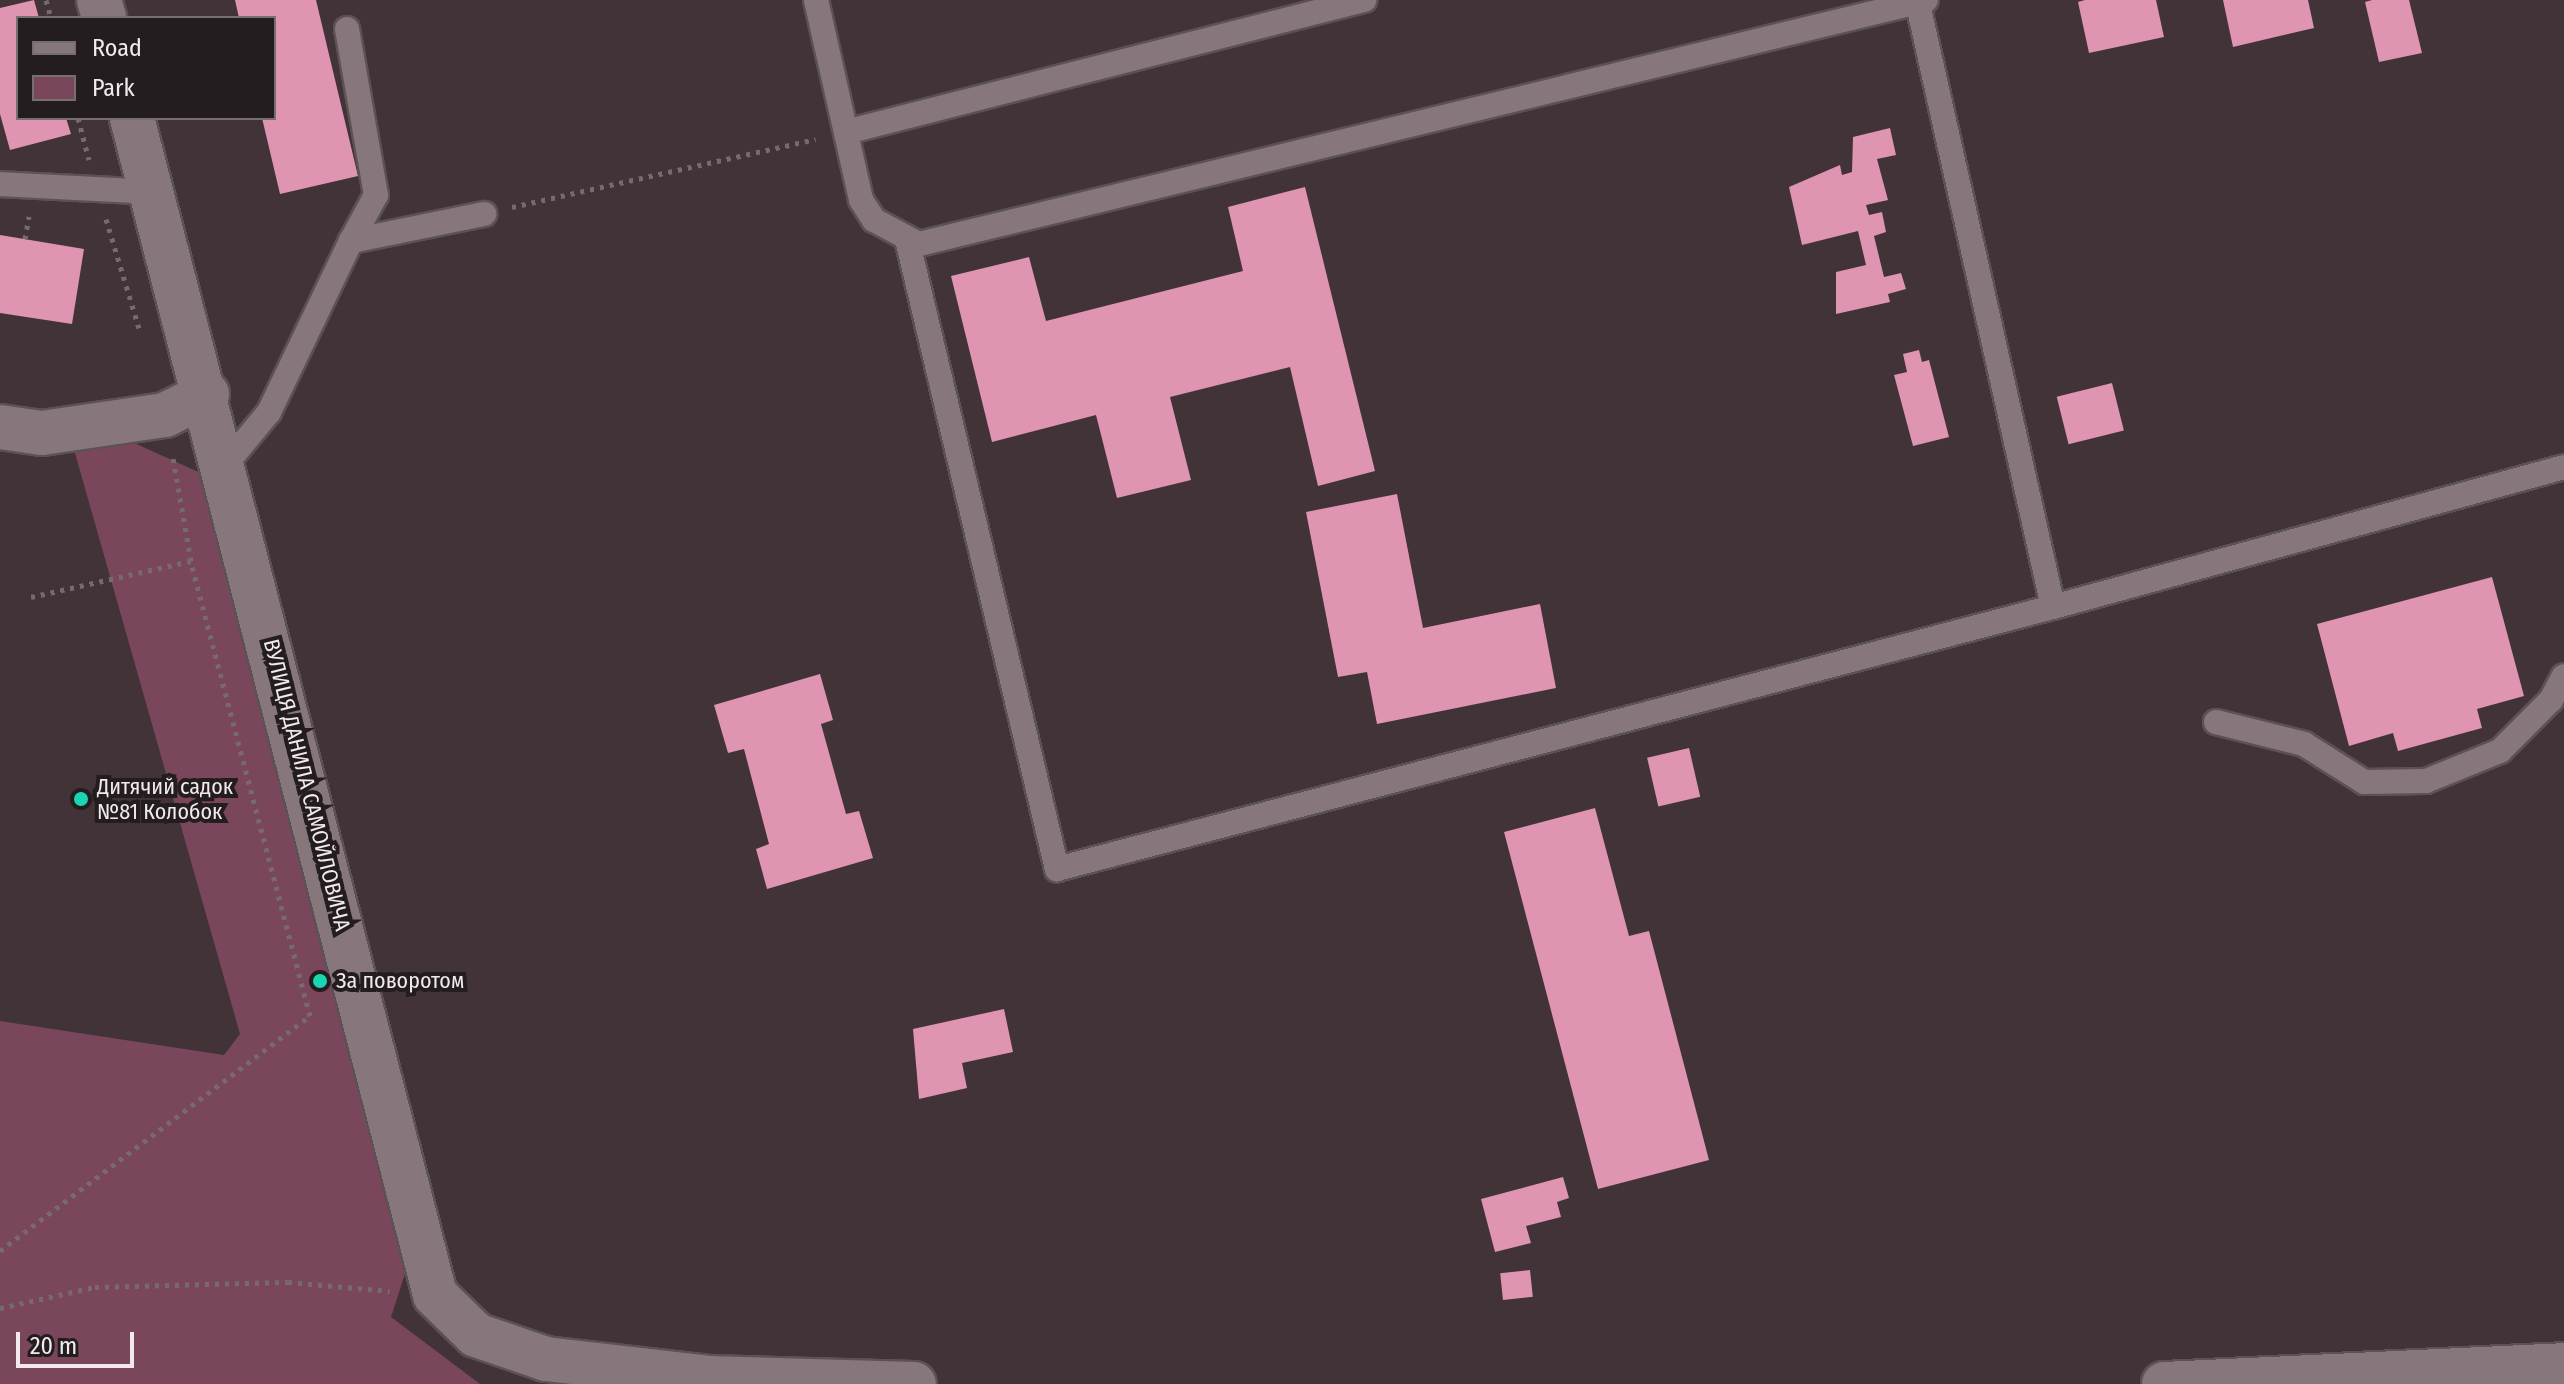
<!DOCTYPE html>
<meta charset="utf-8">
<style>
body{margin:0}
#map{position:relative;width:2564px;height:1384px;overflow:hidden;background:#413338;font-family:"Fira Sans Condensed",sans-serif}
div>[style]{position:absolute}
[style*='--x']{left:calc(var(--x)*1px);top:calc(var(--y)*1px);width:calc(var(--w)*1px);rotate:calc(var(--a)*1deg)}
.green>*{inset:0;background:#79465b}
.building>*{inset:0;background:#df94b1;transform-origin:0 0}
.path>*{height:5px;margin-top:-2.5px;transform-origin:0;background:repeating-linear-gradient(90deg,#776a6f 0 4px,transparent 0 10px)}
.roads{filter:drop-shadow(2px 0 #5c5154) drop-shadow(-2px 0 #5c5154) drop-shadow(0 2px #5c5154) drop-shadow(0 -2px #5c5154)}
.lane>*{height:24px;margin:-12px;padding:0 12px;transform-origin:12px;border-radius:12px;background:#87777d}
.street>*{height:44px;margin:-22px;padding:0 22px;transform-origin:22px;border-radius:22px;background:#87777d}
.dots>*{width:22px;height:22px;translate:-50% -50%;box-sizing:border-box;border:4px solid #231d1f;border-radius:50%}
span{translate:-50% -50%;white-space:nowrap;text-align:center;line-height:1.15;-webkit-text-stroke:8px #231d1f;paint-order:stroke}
.street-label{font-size:22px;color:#f2e9ec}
.poi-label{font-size:22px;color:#f2e9ec}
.left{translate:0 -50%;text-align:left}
.legend{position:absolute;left:16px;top:16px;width:260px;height:104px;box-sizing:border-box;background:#231d1f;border:2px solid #766f71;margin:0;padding:10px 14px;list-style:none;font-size:24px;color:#f2e9ec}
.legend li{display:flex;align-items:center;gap:16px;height:40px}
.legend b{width:40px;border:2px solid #766f71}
.scale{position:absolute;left:16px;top:1332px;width:118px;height:36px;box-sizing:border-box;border:4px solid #f2e9ec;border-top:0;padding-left:10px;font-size:24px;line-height:28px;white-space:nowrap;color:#f2e9ec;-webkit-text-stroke:6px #231d1f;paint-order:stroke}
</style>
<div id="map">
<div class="green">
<div style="clip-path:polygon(63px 411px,214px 479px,412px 1252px,391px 1317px,480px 1384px,0 1384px,0 1021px,224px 1055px,240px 1034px)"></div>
</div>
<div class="building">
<div style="clip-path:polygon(34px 0,39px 18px,18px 18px,18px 118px,66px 118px,71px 134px,10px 150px,0 114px,0 8px)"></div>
<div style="clip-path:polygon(235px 0,316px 0,358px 176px,280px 194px,262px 118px,274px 118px,274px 18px,239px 18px)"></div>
<div style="clip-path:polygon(2085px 0,2156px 0,2164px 37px,2089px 53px,2078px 2px)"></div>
<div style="clip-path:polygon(2223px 0,2308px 0,2314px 28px,2233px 47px)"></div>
<div style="clip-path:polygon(2372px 0,2409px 0,2422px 53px,2379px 62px,2365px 2px)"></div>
<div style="clip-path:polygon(1890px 128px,1896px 155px,1877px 159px,1888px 200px,1866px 205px,1869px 215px,1882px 212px,1886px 232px,1874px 236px,1884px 277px,1901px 273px,1906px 289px,1888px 294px,1890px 302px,1836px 314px,1836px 272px,1866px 265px,1858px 231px,1802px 245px,1789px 187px,1840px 165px,1842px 175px,1852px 172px,1853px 137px)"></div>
<div style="clip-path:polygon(1305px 187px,1375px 471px,1318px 486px,1290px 367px,1170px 397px,1191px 480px,1117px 498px,1096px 415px,992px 442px,951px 276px,1029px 257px,1046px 321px,1243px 271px,1228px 207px)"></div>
<div style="clip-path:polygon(0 235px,84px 249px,72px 324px,0 313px)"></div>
<div style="clip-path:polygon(1919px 350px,1922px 362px,1929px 360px,1949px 437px,1913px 446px,1894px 375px,1907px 372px,1903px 354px)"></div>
<div style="left:2112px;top:383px;width:49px;height:57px;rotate:76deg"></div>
<div style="clip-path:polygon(1397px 494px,1423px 628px,1540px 604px,1556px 688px,1377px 724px,1367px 672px,1338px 677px,1306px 512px)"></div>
<div style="clip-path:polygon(2492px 577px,2524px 696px,2477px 709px,2482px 728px,2398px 751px,2393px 733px,2349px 746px,2317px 624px)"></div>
<div style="clip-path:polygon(820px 674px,833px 720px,821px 724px,846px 814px,859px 811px,873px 858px,767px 889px,756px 849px,769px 844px,744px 749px,728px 753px,714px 705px)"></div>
<div style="left:1689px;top:748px;width:50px;height:43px;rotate:77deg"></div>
<div style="clip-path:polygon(1595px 808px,1629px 936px,1649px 931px,1709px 1160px,1598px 1189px,1504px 832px)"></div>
<div style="clip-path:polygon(1004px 1009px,1013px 1052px,962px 1063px,967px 1088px,919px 1099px,913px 1029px)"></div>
<div style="clip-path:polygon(1563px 1177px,1569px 1198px,1557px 1202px,1561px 1217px,1526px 1226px,1531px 1243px,1495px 1252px,1481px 1199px)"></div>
<div style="left:1530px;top:1270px;width:27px;height:30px;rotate:84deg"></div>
</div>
<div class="path">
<div style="--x:46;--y:0;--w:19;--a:74"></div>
<div style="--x:78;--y:118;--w:43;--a:75.3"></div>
<div style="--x:512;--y:207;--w:311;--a:-12.6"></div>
<div style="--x:106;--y:219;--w:114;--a:73.2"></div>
<div style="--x:25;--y:239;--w:23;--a:-80"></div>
<div style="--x:31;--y:597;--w:164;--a:-12.7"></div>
<div style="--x:0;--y:1251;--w:389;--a:-37.2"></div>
<div style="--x:310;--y:1016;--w:470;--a:-104.7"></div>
<div style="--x:191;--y:561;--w:105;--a:-99.9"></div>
<div style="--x:0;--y:1308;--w:97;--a:-12.5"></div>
<div style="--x:95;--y:1287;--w:193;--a:-1.5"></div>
<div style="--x:288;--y:1282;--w:102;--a:5"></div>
</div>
<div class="roads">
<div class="lane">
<div style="--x:816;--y:0;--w:205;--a:77.3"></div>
<div style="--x:861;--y:200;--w:24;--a:57"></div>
<div style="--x:874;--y:220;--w:51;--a:28.1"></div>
<div style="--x:919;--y:244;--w:1036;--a:-13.62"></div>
<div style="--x:347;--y:29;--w:169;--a:80.1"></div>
<div style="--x:376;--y:195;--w:52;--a:118.5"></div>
<div style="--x:846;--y:132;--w:535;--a:-14.3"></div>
<div style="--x:0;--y:184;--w:152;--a:3"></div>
<div style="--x:907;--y:239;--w:648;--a:76.61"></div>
<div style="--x:1057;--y:869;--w:1030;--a:-14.74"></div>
<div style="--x:2053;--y:607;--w:622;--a:-102.63"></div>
<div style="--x:226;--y:464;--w:67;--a:-50.4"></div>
<div style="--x:269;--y:412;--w:190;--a:-64.4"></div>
<div style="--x:351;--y:241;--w:136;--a:-11.5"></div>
<div style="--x:2053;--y:607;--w:530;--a:-15.32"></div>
<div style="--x:2216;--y:722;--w:91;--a:14"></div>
<div style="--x:2304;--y:744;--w:71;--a:32.3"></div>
<div style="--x:2364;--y:782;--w:62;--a:-0.9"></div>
<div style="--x:2426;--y:781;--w:80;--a:-22.1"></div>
<div style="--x:2500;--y:751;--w:72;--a:-45"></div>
<div style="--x:2551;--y:700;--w:27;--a:-62"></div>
</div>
<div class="street">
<div style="--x:99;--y:0;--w:19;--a:74"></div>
<div style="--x:132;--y:118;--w:1215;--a:75.56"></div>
<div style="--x:435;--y:1295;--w:57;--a:44.3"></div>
<div style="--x:476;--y:1335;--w:74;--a:18.9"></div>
<div style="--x:546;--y:1359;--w:164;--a:6.6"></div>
<div style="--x:709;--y:1378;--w:205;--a:1.7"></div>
<div style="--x:0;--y:427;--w:42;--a:8.1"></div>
<div style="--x:42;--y:433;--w:124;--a:-8.3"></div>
<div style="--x:165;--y:415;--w:47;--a:-26.6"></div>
<div style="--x:2164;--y:1384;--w:400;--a:-2.7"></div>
</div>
</div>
<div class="dots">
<div style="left:81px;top:799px;background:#1ad5b2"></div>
<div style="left:320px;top:981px;background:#1ad5b2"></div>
</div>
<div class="street-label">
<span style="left:307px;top:785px;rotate:76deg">ВУЛИЦЯ ДАНИЛА САМОЙЛОВИЧА</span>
</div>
<div class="poi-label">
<span class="left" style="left:97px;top:799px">Дитячий садок<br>№81 Колобок</span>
<span class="left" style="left:336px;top:981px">За поворотом</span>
</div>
<ul class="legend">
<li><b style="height:10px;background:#87777d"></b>Road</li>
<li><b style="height:22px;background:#79465b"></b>Park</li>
</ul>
<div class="scale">20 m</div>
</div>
